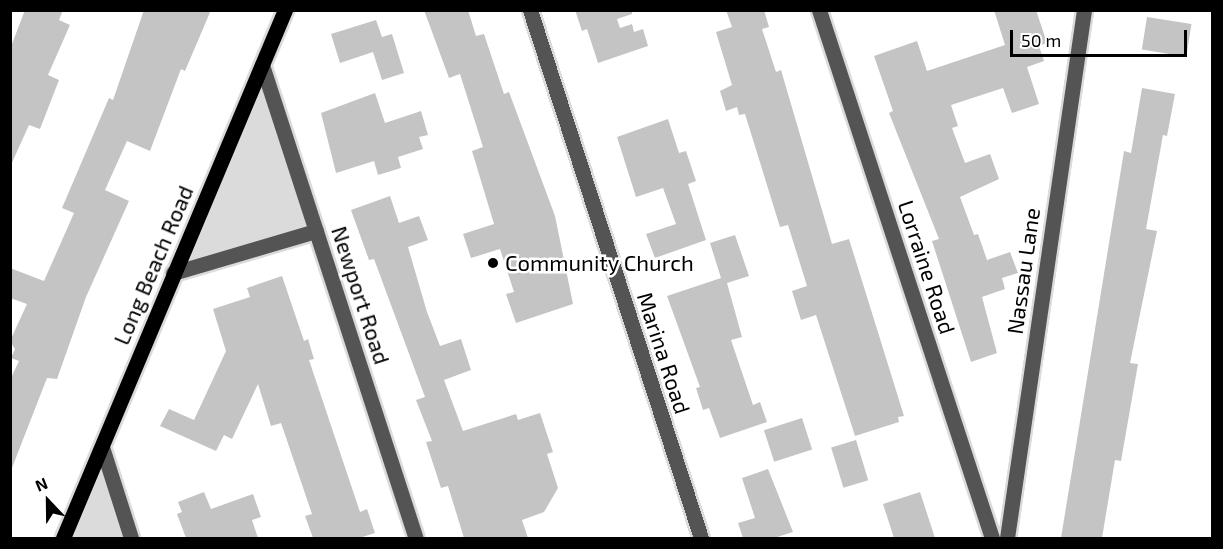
<!DOCTYPE html>
<style>
body{margin:0}
#map{position:relative;width:1223px;height:549px;overflow:hidden;background:#fff;font-family:"Exo 2",sans-serif}
div>[style]{position:absolute}
[style*='--x']{left:calc(var(--x)*1px);top:calc(var(--y)*1px);width:calc(var(--w)*1px);rotate:calc(var(--a)*1deg)}
.green>*{inset:0;background:#dbdbdb}
.building>*{inset:0;background:#c4c4c4;transform-origin:0 0}
.roads{filter:drop-shadow(2px 0 #dbdbdb) drop-shadow(-2px 0 #dbdbdb) drop-shadow(0 2px #dbdbdb) drop-shadow(0 -2px #dbdbdb)}
.minor>*{height:15px;margin:-7.5px;padding:0 7.5px;transform-origin:7.5px;border-radius:7.5px;background:#545454}
.major>*{height:15px;margin:-7.5px;padding:0 7.5px;transform-origin:7.5px;border-radius:7.5px;background:#000}
.dots>*{width:16px;height:16px;translate:-50% -50%;box-sizing:border-box;border:3px solid #fff;border-radius:50%}
span{translate:-50% -50%;white-space:nowrap;text-align:center;line-height:1.15;-webkit-text-stroke:5px #fff;paint-order:stroke}
.poi-label{font-size:22px;color:#000}
.left{translate:0 -50%;text-align:left}
.street-label{font-size:22px;color:#000}
.frame{position:absolute;inset:0;border:12px solid #000;pointer-events:none}
.north{position:absolute;left:18px;top:471px;width:60px;height:60px;-webkit-text-stroke:4px #fff;paint-order:stroke;rotate:338deg;font-size:16px;font-weight:700;line-height:24px;text-align:center;color:#000}
.north::after{content:'';display:block;margin:auto;width:21px;height:27px;background:#000;clip-path:polygon(50% 0,100% 100%,50% 72%,0 100%)}
.scale{position:absolute;left:1010px;top:30px;width:177px;height:27px;box-sizing:border-box;border:3px solid #000;border-top:0;padding-left:8px;font-size:18px;line-height:21px;white-space:nowrap;color:#000;-webkit-text-stroke:4px #fff;paint-order:stroke}
</style>
<div id="map">
<div class="green">
<div style="clip-path:polygon(261px 78px,311px 228px,182px 266px)"></div>
<div style="clip-path:polygon(102px 459px,128px 538px,69px 538px)"></div>
</div>
<div class="building">
<div style="clip-path:polygon(25px 10px,63px 10px,59px 20px,70px 25px,48px 75px,59px 80px,40px 129px,29px 125px,10px 167px,10px 49px)"></div>
<div style="clip-path:polygon(144px 10px,211px 10px,185px 71px,181px 69px,150px 151px,127px 141px,105px 190px,129px 201px,86px 297px,57px 379px,47px 378px,10px 473px,10px 380px,19px 361px,11px 358px,15px 349px,10px 341px,27px 304px,10px 298px,10px 268px,44px 281px,74px 213px,62px 208px,109px 98px,113px 100px)"></div>
<div style="clip-path:polygon(424px 10px,468px 10px,476px 36px,484px 34px,504px 94px,509px 92px,555px 216px,573px 304px,516px 323px,506px 294px,514px 292px,500px 249px,471px 258px,463px 234px,494px 224px,472px 151px,483px 147px,460px 74px,449px 78px)"></div>
<div style="clip-path:polygon(575px 10px,632px 10px,632px 14px,617px 19px,620px 28px,632px 24px,634px 32px,643px 29px,648px 46px,598px 63px,587px 29px,582px 31px)"></div>
<div style="clip-path:polygon(726px 10px,764px 10px,769px 27px,762px 29px,776px 72px,781px 70px,832px 244px,849px 239px,904px 416px,898px 417px,899px 422px,855px 436px,816px 315px,801px 320px,792px 291px,807px 286px,788px 225px,780px 227px,745px 114px,739px 115px,737px 107px,726px 111px,720px 91px,732px 85px,716px 32px,732px 27px)"></div>
<div style="clip-path:polygon(994px 10px,1036px 10px,1047px 43px,1039px 46px,1044px 61px,1027px 67px,1039px 104px,1012px 113px,1003px 88px,951px 105px,958px 126px,952px 128px,965px 163px,990px 154px,999px 179px,960px 197px,974px 235px,978px 234px,987px 260px,1010px 252px,1018px 273px,1002px 278px,1005px 289px,982px 297px,997px 353px,971px 362px,932px 241px,939px 239px,889px 113px,893px 111px,874px 56px,917px 41px,927px 71px,1005px 45px)"></div>
<div style="left:1147px;top:17px;width:45px;height:33px;rotate:9deg"></div>
<div style="clip-path:polygon(376px 20px,382px 37px,392px 34px,404px 73px,382px 80px,373px 52px,340px 63px,331px 34px)"></div>
<div style="clip-path:polygon(1142px 88px,1175px 94px,1167px 136px,1163px 135px,1146px 229px,1157px 231px,1130px 363px,1138px 364px,1121px 461px,1115px 460px,1102px 538px,1061px 538px,1124px 151px,1131px 153px)"></div>
<div style="clip-path:polygon(375px 93px,385px 123px,421px 111px,428px 135px,419px 137px,423px 149px,398px 157px,401px 168px,378px 175px,374px 161px,336px 173px,321px 113px)"></div>
<div style="clip-path:polygon(668px 119px,679px 153px,686px 151px,696px 181px,688px 184px,706px 240px,655px 258px,646px 234px,676px 224px,663px 188px,636px 197px,617px 137px)"></div>
<div style="clip-path:polygon(390px 196px,399px 223px,419px 216px,428px 240px,408px 247px,427px 312px,440px 346px,461px 339px,471px 370px,444px 380px,463px 431px,516px 414px,518px 420px,540px 413px,553px 452px,547px 454px,558px 488px,544px 512px,522px 520px,528px 538px,464px 538px,448px 486px,441px 488px,426px 442px,432px 441px,416px 400px,425px 397px,374px 259px,369px 260px,351px 210px)"></div>
<div style="clip-path:polygon(735px 235px,749px 276px,727px 283px,742px 337px,731px 340px,753px 405px,760px 402px,767px 422px,720px 438px,709px 408px,703px 410px,696px 388px,700px 387px,667px 296px,721px 278px,710px 243px)"></div>
<div style="clip-path:polygon(282px 276px,304px 341px,308px 339px,314px 359px,309px 360px,360px 512px,367px 509px,375px 533px,359px 538px,313px 538px,305px 516px,312px 514px,281px 423px,271px 426px,258px 384px,232px 439px,224px 435px,216px 451px,160px 426px,169px 409px,194px 420px,226px 351px,213px 309px,250px 297px,247px 288px)"></div>
<div style="left:802px;top:418px;width:33px;height:40px;rotate:72deg"></div>
<div style="left:856px;top:440px;width:42px;height:26px;rotate:73deg"></div>
<div style="clip-path:polygon(768px 469px,793px 532px,774px 538px,743px 538px,738px 523px,755px 518px,742px 478px)"></div>
<div style="clip-path:polygon(204px 492px,211px 509px,253px 494px,261px 517px,252px 520px,258px 538px,186px 538px,177px 514px,182px 512px,178px 502px)"></div>
<div style="clip-path:polygon(920px 492px,935px 538px,894px 538px,883px 504px)"></div>
</div>
<div class="roads">
<div class="minor">
<div style="--x:530;--y:10;--w:555;--a:72.05"></div>
<div style="--x:819;--y:10;--w:556;--a:71.86"></div>
<div style="--x:262;--y:65;--w:497;--a:72"></div>
<div style="--x:173;--y:273;--w:149;--a:-16.4"></div>
<div style="--x:102;--y:447;--w:96;--a:72.3"></div>
<div style="--x:1007;--y:538;--w:534;--a:-81.7"></div>
</div>
<div class="major">
<div style="--x:63;--y:538;--w:573;--a:-67.2"></div>
</div>
</div>
<div class="dots">
<div style="left:493px;top:263px;background:#000"></div>
</div>
<div class="poi-label">
<span class="left" style="left:505px;top:263px">Community Church</span>
</div>
<div class="street-label">
<span style="left:153px;top:265px;rotate:-67deg">Long Beach Road</span>
<span style="left:927px;top:267px;rotate:72deg">Lorraine Road</span>
<span style="left:1023px;top:271px;rotate:-82deg">Nassau Lane</span>
<span style="left:361px;top:295px;rotate:72deg">Newport Road</span>
<span style="left:664px;top:353px;rotate:72deg">Marina Road</span>
</div>
<div class="frame"></div>
<div class="north">N</div>
<div class="scale">50 m</div>
</div>
